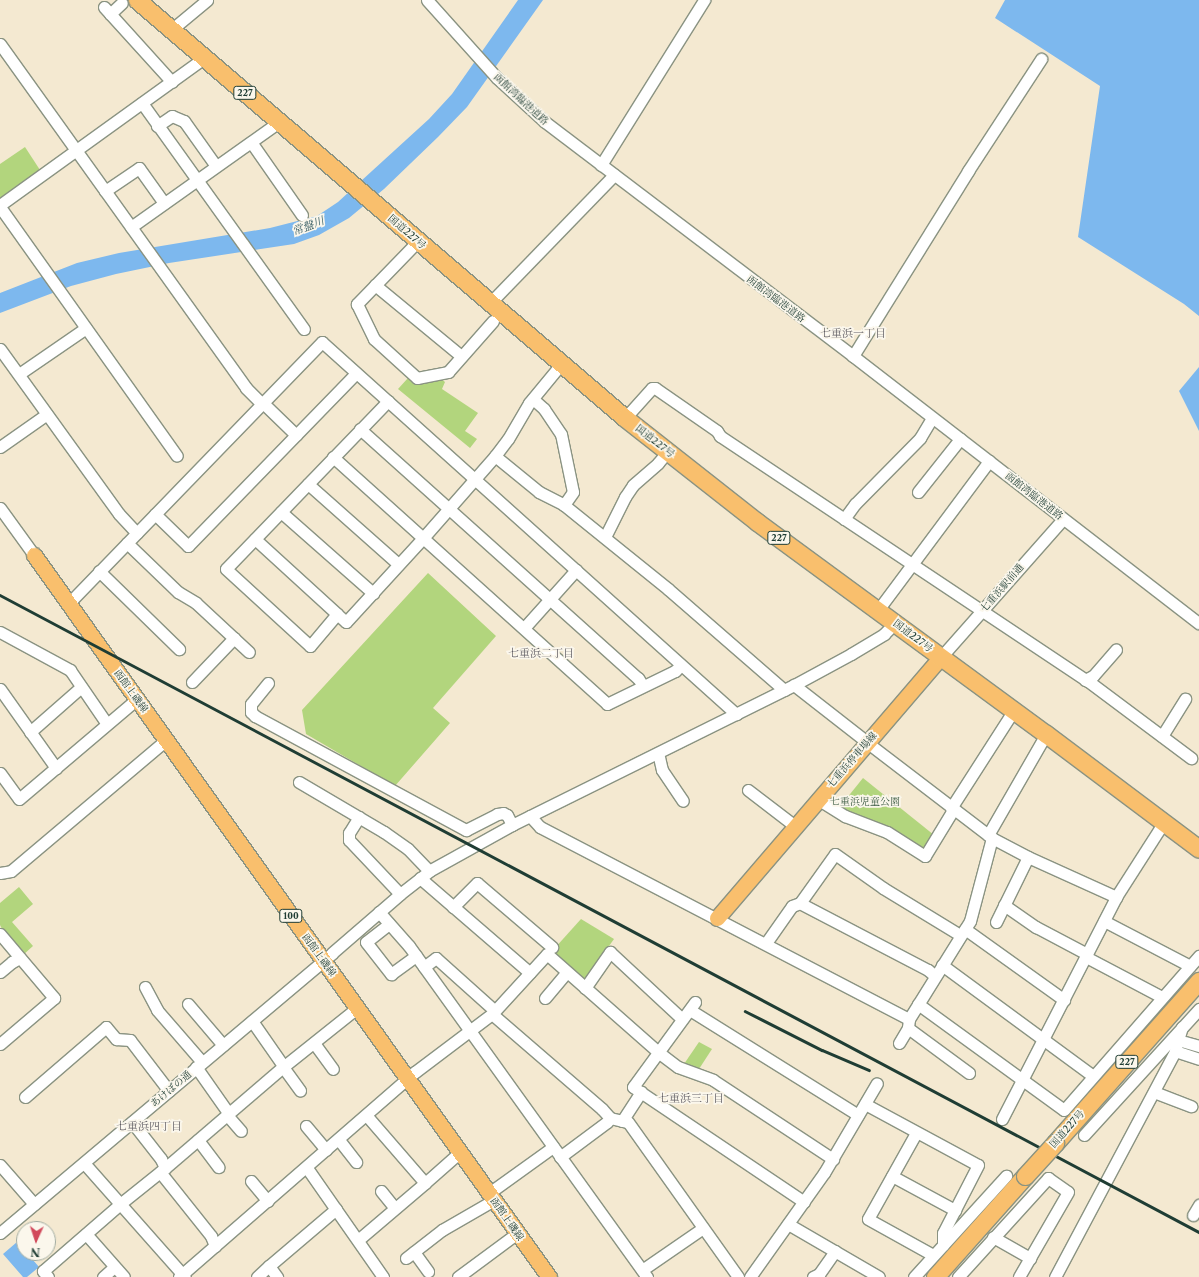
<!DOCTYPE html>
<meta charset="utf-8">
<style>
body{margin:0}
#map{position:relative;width:1199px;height:1277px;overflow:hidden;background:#f4e9d1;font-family:"Libre Caslon Text","Noto Serif JP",serif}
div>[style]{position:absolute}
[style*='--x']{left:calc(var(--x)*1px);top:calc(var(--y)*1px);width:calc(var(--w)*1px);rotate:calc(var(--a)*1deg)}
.green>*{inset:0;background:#b2d57d}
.water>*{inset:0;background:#7db8ee}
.roads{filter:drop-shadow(1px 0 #8a9382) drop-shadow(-1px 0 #8a9382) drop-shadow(0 1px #8a9382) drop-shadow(0 -1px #8a9382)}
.minor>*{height:11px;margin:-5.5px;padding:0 5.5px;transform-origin:5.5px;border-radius:5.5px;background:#fff}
.major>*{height:15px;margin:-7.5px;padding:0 7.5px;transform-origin:7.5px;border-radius:7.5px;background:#f9bf6d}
.highway>*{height:17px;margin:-8.5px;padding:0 8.5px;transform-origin:8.5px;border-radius:8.5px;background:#f9bf6d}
.rail>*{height:2.5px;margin:-1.25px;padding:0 1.25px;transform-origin:1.25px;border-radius:1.25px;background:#1f3d34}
.bridges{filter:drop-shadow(1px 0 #8a9382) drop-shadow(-1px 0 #8a9382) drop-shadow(0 1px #8a9382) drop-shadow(0 -1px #8a9382)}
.highway-bridge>*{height:17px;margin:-8.5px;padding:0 8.5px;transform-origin:8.5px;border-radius:8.5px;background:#f9bf6d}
span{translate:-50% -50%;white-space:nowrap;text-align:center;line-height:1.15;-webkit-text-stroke:3.5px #fbf7ec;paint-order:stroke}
.shield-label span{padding:1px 3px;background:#fbf7ec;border:1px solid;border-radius:3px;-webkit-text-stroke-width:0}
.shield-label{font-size:9px;color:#1f3d34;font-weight:700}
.street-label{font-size:10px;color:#1f3d34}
.park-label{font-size:10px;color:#3c5b43}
.water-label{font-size:11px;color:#365c62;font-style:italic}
.neighbourhood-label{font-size:11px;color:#625f65}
.north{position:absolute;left:16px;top:1221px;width:40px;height:40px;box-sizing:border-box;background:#fbf7ec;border:1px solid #a3ada2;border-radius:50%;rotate:183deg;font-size:11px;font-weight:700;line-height:16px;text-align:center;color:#1f3d34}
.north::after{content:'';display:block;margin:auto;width:14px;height:18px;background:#d1495b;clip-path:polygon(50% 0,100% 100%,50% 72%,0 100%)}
</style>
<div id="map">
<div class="green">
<div style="clip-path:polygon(25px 147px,40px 170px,0 198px,0 164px)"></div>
<div style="clip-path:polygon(408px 378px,415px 385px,440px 378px,445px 382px,442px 389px,478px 413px,465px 431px,477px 439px,470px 448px,398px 389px)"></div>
<div style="clip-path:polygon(428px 573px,496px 636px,433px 708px,450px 723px,395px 786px,306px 734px,302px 710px)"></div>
<div style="clip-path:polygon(863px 778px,934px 835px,924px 851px,838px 809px)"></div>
<div style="clip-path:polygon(19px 887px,33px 904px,12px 922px,33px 946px,23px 955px,4px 933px,0 925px,0 903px)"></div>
<div style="clip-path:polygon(581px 919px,614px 939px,586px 978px,580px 978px,554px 955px,554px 949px)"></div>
<div style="clip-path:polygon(699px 1042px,712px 1049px,699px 1069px,684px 1064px)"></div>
</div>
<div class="water">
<div style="clip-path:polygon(518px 0,543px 0,467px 107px,438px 137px,384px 189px,349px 218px,319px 235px,294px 244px,169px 263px,116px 274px,71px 286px,0 313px,0 293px,77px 263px,119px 253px,270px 228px,317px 216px,338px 202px,429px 119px,452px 94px)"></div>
<div style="clip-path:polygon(1005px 0,1199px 0,1199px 316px,1184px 304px,1078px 237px,1100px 86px,995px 18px)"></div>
<div style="clip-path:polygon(1199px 367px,1199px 431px,1179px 391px)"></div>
<div style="clip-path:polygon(17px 1242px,24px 1250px,24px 1253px,27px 1253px,39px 1267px,27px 1277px,23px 1277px,3px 1254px)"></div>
</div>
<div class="roads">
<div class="minor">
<div style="--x:427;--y:0;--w:105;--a:48.1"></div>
<div style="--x:497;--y:78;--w:65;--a:42.5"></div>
<div style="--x:545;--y:122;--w:387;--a:37.2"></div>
<div style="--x:853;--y:356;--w:437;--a:37.7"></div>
<div style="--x:104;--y:7;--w:101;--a:47.8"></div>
<div style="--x:110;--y:14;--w:16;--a:-43"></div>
<div style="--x:171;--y:30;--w:47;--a:-39.8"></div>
<div style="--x:0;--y:44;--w:423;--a:54.4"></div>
<div style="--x:246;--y:388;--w:23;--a:45"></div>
<div style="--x:142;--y:103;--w:278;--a:54.4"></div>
<div style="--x:157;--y:126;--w:18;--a:-34"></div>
<div style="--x:172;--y:116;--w:13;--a:23"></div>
<div style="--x:184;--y:121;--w:55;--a:54.6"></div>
<div style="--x:251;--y:142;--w:89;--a:55.1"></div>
<div style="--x:601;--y:165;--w:195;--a:-58"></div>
<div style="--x:105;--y:191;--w:41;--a:-34.1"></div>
<div style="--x:139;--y:168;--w:43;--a:54.5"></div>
<div style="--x:0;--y:205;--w:251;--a:-35.8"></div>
<div style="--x:0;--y:207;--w:305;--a:54.6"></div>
<div style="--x:131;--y:227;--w:181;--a:-35.4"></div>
<div style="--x:418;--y:241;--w:88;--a:134.1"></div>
<div style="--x:357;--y:304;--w:39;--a:64"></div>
<div style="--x:374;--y:339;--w:58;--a:42.2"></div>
<div style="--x:417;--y:378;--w:32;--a:-11"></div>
<div style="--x:448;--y:372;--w:68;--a:-48.6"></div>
<div style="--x:375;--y:285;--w:112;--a:39.5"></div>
<div style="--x:491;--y:302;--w:177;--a:-45.9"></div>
<div style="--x:0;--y:349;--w:203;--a:54.2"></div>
<div style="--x:119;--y:514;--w:26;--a:47"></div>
<div style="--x:853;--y:356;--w:218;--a:-58.1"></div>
<div style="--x:968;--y:171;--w:134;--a:-56.9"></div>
<div style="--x:19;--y:374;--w:81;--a:-34.5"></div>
<div style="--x:533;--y:399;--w:15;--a:42"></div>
<div style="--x:544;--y:409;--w:30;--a:56"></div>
<div style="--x:561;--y:434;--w:59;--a:78.3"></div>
<div style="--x:573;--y:492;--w:16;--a:125"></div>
<div style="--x:564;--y:505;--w:134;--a:38.9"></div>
<div style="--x:668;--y:589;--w:154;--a:41"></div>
<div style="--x:388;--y:401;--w:233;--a:134"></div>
<div style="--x:226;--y:569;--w:114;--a:42.5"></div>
<div style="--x:310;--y:646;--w:42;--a:-49.8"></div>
<div style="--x:337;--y:614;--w:12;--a:42"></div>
<div style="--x:346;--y:622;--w:114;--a:-47.5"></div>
<div style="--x:423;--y:538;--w:109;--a:-48.7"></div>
<div style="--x:495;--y:456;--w:21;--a:-53"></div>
<div style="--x:508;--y:439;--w:42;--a:-59.7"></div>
<div style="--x:529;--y:403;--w:52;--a:-50.5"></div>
<div style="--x:263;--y:403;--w:46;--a:44.1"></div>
<div style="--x:625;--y:418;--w:40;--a:-48"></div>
<div style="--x:652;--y:388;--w:3;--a:0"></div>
<div style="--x:655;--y:388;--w:75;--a:34.7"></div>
<div style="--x:717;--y:431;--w:6;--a:59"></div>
<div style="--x:720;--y:436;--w:442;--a:33.7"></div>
<div style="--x:1088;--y:681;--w:129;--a:36.8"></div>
<div style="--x:360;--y:429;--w:373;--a:41.9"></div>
<div style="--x:638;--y:678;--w:9;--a:58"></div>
<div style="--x:0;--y:447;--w:57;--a:-35.1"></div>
<div style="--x:495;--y:456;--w:57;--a:39.3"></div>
<div style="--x:539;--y:492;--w:28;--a:27"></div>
<div style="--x:333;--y:457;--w:369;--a:42"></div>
<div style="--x:607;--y:704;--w:76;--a:-25.9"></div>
<div style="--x:675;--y:671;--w:8;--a:-45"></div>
<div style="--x:308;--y:484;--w:120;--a:41.6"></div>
<div style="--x:918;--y:492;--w:68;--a:-51.6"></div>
<div style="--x:0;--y:508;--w:58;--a:54.1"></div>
<div style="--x:281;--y:512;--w:123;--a:41.4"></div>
<div style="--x:155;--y:514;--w:46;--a:44.1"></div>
<div style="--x:188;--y:546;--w:241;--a:-45.8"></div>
<div style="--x:844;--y:519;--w:19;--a:-54"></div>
<div style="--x:855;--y:504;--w:93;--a:-45.4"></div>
<div style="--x:920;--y:438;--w:23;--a:-59"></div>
<div style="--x:605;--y:537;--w:45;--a:-63.4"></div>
<div style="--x:625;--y:497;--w:14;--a:-56"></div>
<div style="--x:633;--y:485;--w:33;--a:-41"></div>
<div style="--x:658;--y:463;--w:16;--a:-50"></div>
<div style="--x:255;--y:539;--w:111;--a:42.4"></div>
<div style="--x:127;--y:543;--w:71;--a:43.9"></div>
<div style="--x:178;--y:592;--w:21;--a:31"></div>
<div style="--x:196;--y:603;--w:72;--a:42.8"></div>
<div style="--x:99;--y:571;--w:112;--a:44.3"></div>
<div style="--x:68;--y:604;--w:365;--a:-45.9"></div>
<div style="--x:322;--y:342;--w:557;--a:41.94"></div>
<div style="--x:878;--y:610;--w:186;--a:-53.3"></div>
<div style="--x:524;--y:628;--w:78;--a:-48.1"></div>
<div style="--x:0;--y:632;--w:80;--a:28.5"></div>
<div style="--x:70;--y:670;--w:65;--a:55.6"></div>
<div style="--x:941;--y:657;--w:184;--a:-48.5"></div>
<div style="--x:1085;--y:680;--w:9;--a:-27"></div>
<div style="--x:1093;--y:676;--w:35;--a:-49"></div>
<div style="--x:192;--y:682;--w:61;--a:-46.3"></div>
<div style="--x:268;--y:683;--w:27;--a:129"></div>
<div style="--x:251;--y:704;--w:8;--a:90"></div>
<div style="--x:251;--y:712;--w:6;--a:45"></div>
<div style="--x:255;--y:716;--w:240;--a:28.4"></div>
<div style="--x:466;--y:830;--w:35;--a:-27"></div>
<div style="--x:497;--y:814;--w:6;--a:-9"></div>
<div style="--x:503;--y:813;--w:4;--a:27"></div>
<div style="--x:507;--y:815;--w:11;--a:63"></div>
<div style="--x:794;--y:685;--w:93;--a:38"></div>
<div style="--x:0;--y:689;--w:97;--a:54.7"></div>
<div style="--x:30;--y:732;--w:68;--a:-41.4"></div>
<div style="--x:1162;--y:736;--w:44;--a:-58.1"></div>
<div style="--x:873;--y:747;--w:150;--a:37.4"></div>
<div style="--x:992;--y:838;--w:41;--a:27.8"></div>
<div style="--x:1028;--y:857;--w:97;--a:24.4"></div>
<div style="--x:659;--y:757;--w:13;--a:77"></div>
<div style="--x:662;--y:770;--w:37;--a:56"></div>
<div style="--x:0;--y:773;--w:32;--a:54"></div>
<div style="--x:19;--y:799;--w:155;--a:-40.3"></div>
<div style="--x:299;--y:782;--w:99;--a:30.5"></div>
<div style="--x:384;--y:832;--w:29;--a:35"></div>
<div style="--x:408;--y:849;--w:30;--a:46"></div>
<div style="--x:748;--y:790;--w:59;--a:37.5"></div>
<div style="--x:824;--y:803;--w:25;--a:32"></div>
<div style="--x:845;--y:816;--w:45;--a:20.9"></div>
<div style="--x:887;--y:832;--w:45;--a:32.3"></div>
<div style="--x:925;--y:856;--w:54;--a:-58.7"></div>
<div style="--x:951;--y:808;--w:117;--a:-57.3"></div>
<div style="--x:530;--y:816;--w:15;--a:48"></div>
<div style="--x:540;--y:827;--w:416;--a:27.5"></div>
<div style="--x:359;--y:817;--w:19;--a:122"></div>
<div style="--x:349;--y:833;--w:7;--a:90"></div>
<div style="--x:349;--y:840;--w:74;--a:46.6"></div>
<div style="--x:988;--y:835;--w:116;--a:-60.1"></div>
<div style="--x:0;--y:873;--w:11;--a:-10"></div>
<div style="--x:11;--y:871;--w:203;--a:-40.2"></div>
<div style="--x:420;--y:878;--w:145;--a:40.8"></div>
<div style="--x:1004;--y:905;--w:39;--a:35"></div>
<div style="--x:1036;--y:927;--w:58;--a:27.9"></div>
<div style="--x:453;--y:907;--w:34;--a:-45"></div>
<div style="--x:477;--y:883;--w:99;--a:40.5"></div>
<div style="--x:379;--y:912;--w:45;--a:48.6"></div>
<div style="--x:409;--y:946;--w:408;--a:54.3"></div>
<div style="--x:1104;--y:921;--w:97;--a:27.6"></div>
<div style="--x:996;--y:922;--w:72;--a:-63.8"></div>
<div style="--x:389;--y:924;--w:29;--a:142"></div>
<div style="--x:366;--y:942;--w:41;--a:52"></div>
<div style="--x:391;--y:974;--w:31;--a:-36"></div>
<div style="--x:965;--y:929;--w:122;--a:35.6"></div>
<div style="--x:0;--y:934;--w:84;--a:49.8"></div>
<div style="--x:54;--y:998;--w:71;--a:139.6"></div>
<div style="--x:766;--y:943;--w:45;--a:-54.9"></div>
<div style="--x:792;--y:906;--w:9;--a:-21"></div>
<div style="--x:1086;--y:957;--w:86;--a:27.8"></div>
<div style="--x:942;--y:965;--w:187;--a:36.3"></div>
<div style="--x:424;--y:967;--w:15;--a:-37"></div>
<div style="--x:436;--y:958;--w:79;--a:41.9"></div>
<div style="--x:0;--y:972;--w:16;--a:-40"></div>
<div style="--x:12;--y:962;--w:9;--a:-27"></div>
<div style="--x:935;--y:976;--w:9;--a:-139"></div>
<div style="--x:928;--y:970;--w:144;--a:-152.4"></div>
<div style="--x:800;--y:903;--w:60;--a:-54.5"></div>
<div style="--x:835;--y:854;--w:59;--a:35.3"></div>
<div style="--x:883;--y:888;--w:90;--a:31.4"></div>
<div style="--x:145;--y:987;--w:26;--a:62"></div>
<div style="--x:157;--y:1010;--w:69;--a:49.1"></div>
<div style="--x:585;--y:988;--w:44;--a:-55.2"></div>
<div style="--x:610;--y:952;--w:98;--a:42.9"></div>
<div style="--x:545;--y:998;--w:34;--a:-50"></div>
<div style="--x:695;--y:1002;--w:105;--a:126.1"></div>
<div style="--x:633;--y:1087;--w:206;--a:33.9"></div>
<div style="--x:188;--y:1004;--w:54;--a:49.5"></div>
<div style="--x:918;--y:1004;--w:180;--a:36"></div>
<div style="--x:1064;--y:1110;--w:205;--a:-48.8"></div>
<div style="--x:690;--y:1010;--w:198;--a:32"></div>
<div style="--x:492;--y:1014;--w:145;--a:40.8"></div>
<div style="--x:602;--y:1109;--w:12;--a:48"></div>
<div style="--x:610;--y:1118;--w:18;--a:13"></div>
<div style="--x:628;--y:1122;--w:190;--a:54.6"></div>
<div style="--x:252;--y:1021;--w:56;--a:55.2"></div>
<div style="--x:1185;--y:1042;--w:15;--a:16"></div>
<div style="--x:314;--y:1043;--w:32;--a:54"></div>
<div style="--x:899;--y:1043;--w:17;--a:-59"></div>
<div style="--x:1175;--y:1051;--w:25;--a:18"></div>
<div style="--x:196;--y:1067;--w:57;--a:54.9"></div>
<div style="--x:283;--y:1067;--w:29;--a:54"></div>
<div style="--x:969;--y:1073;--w:76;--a:-143.6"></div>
<div style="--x:908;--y:1028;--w:9;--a:-84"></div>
<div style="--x:909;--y:1019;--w:115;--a:-58.1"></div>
<div style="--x:970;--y:921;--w:86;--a:-75.2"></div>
<div style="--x:1154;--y:1092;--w:40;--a:21"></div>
<div style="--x:25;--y:1097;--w:107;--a:-40.8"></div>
<div style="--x:106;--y:1027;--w:16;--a:50"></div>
<div style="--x:116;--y:1039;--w:14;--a:4"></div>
<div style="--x:130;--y:1040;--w:64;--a:52.6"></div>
<div style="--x:865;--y:1104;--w:128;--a:28.4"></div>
<div style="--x:978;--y:1165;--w:76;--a:117.2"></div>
<div style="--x:943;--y:1233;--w:12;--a:90"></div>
<div style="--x:227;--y:1115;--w:21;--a:49"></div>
<div style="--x:1002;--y:1119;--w:250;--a:-62.8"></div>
<div style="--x:1116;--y:897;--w:89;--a:-57.4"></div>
<div style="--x:622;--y:1121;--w:35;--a:-57"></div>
<div style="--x:132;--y:1122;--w:47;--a:51.9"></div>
<div style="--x:161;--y:1159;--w:10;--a:66"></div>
<div style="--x:306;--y:1126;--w:31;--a:50"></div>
<div style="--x:916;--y:1133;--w:98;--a:119.2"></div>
<div style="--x:868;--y:1219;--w:74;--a:29"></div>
<div style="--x:1084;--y:1135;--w:171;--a:-47.6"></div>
<div style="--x:198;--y:1140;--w:34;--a:53"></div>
<div style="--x:339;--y:1140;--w:28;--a:52"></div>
<div style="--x:560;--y:1157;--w:59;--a:-36.7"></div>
<div style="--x:607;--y:1122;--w:5;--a:-53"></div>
<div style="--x:84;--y:1163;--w:152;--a:48.5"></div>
<div style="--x:0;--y:1165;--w:52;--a:48.9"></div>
<div style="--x:307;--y:1168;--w:133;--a:55.1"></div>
<div style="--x:160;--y:1172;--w:82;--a:51.4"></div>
<div style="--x:211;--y:1236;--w:11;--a:68"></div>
<div style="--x:892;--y:1176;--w:72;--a:28.4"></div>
<div style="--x:251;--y:1181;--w:26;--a:50"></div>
<div style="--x:425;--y:1183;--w:47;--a:-41.5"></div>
<div style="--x:381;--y:1191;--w:22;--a:51"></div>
<div style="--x:489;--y:1193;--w:79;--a:-35.7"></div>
<div style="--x:1193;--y:1215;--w:12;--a:-59"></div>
<div style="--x:788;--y:1224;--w:105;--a:30.2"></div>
<div style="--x:0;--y:1233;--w:434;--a:-40.1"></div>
<div style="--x:332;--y:953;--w:90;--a:-40.9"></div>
<div style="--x:400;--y:894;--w:37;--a:-38"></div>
<div style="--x:429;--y:871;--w:95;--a:-29"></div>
<div style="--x:512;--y:825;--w:315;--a:-26.4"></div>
<div style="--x:794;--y:685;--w:65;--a:-28.5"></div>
<div style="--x:851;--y:654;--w:39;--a:-31"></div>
<div style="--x:884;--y:634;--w:16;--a:-45"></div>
<div style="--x:86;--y:1234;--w:57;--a:48.5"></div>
<div style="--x:993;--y:1237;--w:43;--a:29.6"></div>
<div style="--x:358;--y:1240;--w:88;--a:-40.4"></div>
<div style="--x:425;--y:1183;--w:89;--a:-130.9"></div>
<div style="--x:414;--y:1252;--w:24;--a:54"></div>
<div style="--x:406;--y:1258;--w:46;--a:-37.9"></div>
<div style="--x:442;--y:1230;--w:60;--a:-30"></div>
<div style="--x:269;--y:1266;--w:88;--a:-40.4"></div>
<div style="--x:642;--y:1270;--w:74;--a:-34.5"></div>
<div style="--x:48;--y:1277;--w:8;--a:-130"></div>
<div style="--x:43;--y:1271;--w:102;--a:-41"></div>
<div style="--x:120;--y:1204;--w:58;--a:-38.7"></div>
<div style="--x:165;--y:1168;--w:155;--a:-40.6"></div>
<div style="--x:283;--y:1067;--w:95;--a:-38.6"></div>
<div style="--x:103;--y:1277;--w:15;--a:-42"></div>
<div style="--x:179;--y:1277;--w:313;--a:-41"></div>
<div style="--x:415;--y:1072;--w:96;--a:-37"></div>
<div style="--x:492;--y:1014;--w:81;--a:-47.5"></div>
<div style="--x:547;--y:954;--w:148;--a:41.4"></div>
<div style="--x:658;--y:1052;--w:25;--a:37"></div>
<div style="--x:678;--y:1067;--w:37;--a:20"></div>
<div style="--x:713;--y:1080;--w:144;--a:33.4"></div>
<div style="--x:257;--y:1277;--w:16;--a:-43"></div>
<div style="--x:269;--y:1266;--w:14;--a:54"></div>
<div style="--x:458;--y:1277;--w:67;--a:-36.5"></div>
<div style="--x:750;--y:1277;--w:128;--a:-54.6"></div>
<div style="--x:824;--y:1173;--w:104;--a:-59.5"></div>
<div style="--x:813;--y:1277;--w:7;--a:-27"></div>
<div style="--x:819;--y:1274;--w:28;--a:-55"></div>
<div style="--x:914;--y:1277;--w:137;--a:-47.7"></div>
<div style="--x:958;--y:1277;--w:134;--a:-47.7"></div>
<div style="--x:1048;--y:1178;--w:24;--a:35"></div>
<div style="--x:1068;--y:1192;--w:98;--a:120"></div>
<div style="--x:1055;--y:1277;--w:256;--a:-62"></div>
<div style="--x:1175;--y:1051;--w:25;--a:-74"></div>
</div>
<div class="major">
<div style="--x:34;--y:555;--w:887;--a:54.5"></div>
<div style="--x:717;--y:918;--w:344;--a:-49.4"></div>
</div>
<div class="highway">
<div style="--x:137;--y:0;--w:643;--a:40.58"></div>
<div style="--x:625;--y:418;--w:168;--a:38.2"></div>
<div style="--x:757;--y:522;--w:358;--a:36.3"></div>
<div style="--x:1046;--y:734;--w:191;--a:36.9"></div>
<div style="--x:1055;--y:1143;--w:217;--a:-48.4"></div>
<div style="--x:935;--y:1277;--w:135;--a:-48.3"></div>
</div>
</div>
<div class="rail">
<div style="--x:0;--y:595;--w:1358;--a:27.98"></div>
<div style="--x:745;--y:1011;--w:86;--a:26.9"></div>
<div style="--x:822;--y:1050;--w:51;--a:23.1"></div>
</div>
<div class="bridges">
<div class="highway-bridge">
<div style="--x:1025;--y:1176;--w:45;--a:-47.7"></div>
</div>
</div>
<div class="shield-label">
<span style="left:245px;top:93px">227</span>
<span style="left:779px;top:538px">227</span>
<span style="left:291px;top:916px">100</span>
<span style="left:1127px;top:1062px">227</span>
</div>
<div class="street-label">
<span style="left:521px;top:99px;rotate:43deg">函館湾臨港道路</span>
<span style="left:407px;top:232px;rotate:41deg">国道227号</span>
<span style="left:776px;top:299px;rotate:37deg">函館湾臨港道路</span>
<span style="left:655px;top:441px;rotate:38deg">国道227号</span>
<span style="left:1034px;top:496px;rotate:38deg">函館湾臨港道路</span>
<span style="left:1002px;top:588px;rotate:-49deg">七重浜駅前通</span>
<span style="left:913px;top:636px;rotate:37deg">国道227号</span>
<span style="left:131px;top:691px;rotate:54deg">函館上磯線</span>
<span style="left:852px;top:760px;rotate:-49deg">七重浜停車場線</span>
<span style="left:319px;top:955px;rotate:54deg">函館上磯線</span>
<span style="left:171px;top:1089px;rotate:-40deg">あけぼの通</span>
<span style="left:1067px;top:1129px;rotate:-48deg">国道227号</span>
<span style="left:507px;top:1219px;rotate:55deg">函館上磯線</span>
</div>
<div class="park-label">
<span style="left:865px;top:802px">七重浜児童公園</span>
</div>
<div class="water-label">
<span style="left:308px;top:226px;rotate:-21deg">常盤川</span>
</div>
<div class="neighbourhood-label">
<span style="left:853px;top:333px">七重浜一丁目</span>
<span style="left:541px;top:653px">七重浜二丁目</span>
<span style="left:691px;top:1098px">七重浜三丁目</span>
<span style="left:149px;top:1126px">七重浜四丁目</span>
</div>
<div class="north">N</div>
</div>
